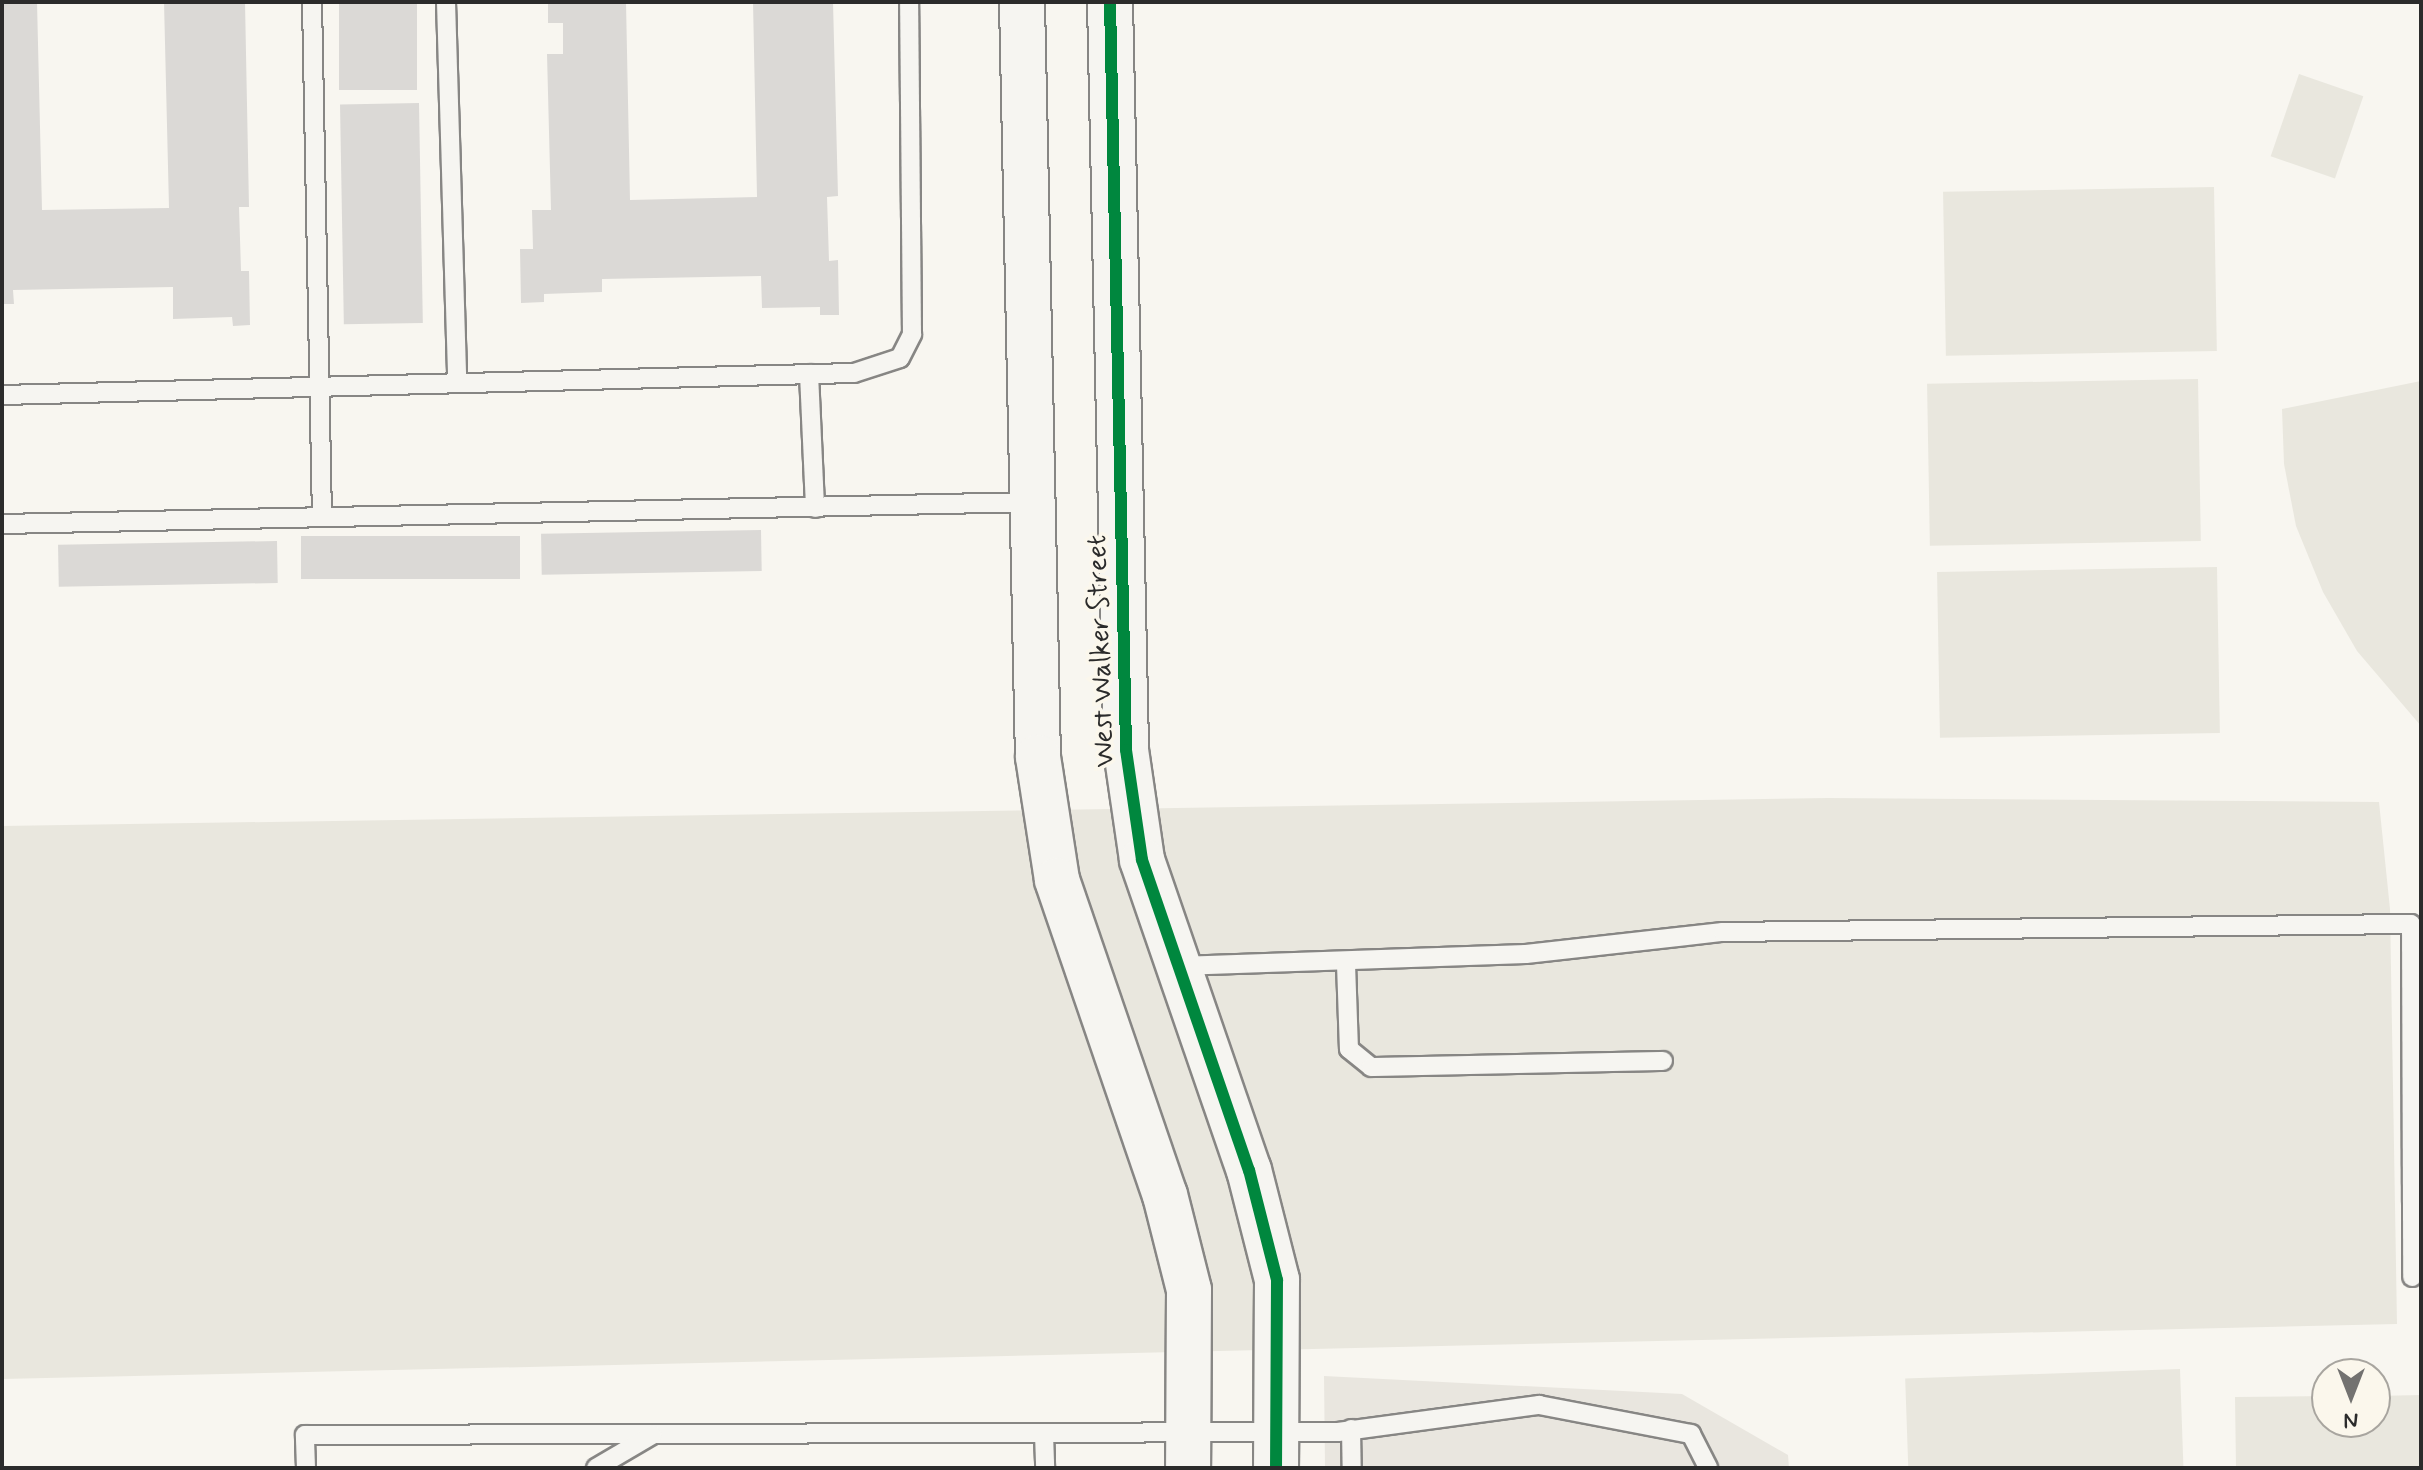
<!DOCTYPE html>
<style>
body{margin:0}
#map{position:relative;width:2423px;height:1470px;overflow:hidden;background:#f8f6f0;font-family:Mynerve,sans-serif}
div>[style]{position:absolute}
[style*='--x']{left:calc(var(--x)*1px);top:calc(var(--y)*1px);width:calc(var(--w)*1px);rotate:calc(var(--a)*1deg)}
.built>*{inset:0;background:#e9e6df}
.green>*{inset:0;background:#e9e7de;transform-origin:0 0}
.building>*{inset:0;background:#dbd9d6;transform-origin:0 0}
.roads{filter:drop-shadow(2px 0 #878684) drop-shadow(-2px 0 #878684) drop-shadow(0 2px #878684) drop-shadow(0 -2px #878684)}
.service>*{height:18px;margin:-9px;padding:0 9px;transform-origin:9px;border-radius:9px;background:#f6f5f1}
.tertiary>*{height:44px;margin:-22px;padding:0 22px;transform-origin:22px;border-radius:22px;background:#f6f5f1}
.cycleway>*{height:12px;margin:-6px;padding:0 6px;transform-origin:6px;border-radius:6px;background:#00873e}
span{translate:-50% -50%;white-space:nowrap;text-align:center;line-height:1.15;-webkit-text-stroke:7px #fbf7ec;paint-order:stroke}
.street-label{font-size:28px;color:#2b2b2b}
.frame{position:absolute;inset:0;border:4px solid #2b2b2b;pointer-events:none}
.north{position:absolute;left:2311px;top:1358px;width:80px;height:80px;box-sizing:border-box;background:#fbf7ec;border:2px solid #a8a59f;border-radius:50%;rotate:180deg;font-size:22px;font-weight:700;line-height:32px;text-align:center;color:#2b2b2b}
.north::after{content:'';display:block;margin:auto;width:28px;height:36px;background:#737270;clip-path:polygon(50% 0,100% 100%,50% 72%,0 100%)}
</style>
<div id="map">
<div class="built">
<div style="clip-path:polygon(1324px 1376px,1682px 1394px,1788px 1455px,1789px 1468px,1325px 1468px)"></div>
</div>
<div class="green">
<div style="left:2299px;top:74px;width:68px;height:87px;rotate:19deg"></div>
<div style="left:2214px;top:187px;width:164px;height:271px;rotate:89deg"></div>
<div style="left:2198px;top:379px;width:162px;height:271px;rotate:89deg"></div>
<div style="clip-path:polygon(2421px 381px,2421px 726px,2357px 651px,2323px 592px,2296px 526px,2284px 464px,2282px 409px)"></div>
<div style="left:2217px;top:567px;width:166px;height:280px;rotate:89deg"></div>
<div style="clip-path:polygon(1828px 798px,2379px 802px,2390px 909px,2397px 1324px,2px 1379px,2px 826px)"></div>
<div style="left:2180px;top:1369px;width:99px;height:275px;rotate:88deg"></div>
<div style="clip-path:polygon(2421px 1395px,2421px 1468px,2236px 1468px,2235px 1397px,2327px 1396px,2327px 1422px,2375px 1422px,2375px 1396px)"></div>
</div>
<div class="building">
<div style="clip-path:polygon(2px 2px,37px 2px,42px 210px,169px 208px,164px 2px,245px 2px,249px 207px,239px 207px,241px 271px,249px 271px,250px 325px,233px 326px,232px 317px,173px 319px,173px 287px,13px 290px,14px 304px,2px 304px)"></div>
<div style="left:339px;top:2px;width:78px;height:88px"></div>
<div style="clip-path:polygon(548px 2px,626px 2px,630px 200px,757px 197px,753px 2px,833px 2px,838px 196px,827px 197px,829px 261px,838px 260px,839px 315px,820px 315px,820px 307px,762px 308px,761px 276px,602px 279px,602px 292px,544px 294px,544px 302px,521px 303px,520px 249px,533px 249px,532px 210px,551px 210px,547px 54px,563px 54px,563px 23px,548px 23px)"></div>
<div style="left:419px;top:103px;width:220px;height:79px;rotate:89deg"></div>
<div style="left:761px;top:530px;width:41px;height:220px;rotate:89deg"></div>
<div style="left:520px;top:536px;width:43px;height:219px;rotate:90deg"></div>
<div style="left:277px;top:541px;width:42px;height:219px;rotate:89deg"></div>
</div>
<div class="roads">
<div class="service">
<div style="--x:312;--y:2;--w:515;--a:88.89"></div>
<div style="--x:446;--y:2;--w:381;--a:88.3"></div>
<div style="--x:809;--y:374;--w:134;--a:87.4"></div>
<div style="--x:2;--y:395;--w:852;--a:-1.48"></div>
<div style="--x:854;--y:373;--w:48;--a:-18.1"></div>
<div style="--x:900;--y:358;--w:27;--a:-63"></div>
<div style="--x:912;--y:334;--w:332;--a:-90.5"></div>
<div style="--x:2;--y:524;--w:1031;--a:-1.22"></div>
<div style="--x:1346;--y:964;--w:85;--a:88"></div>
<div style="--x:1349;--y:1049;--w:28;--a:39"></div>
<div style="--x:1371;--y:1067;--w:292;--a:-1.2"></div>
<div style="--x:1179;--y:966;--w:347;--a:-2"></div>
<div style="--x:1526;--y:954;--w:198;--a:-6.4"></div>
<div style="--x:1723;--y:932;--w:688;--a:-0.67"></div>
<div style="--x:2411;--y:924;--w:353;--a:89.8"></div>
<div style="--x:1351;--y:1429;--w:39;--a:89"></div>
<div style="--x:1044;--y:1434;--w:34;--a:88"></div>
<div style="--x:306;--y:1468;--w:33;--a:-92"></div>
<div style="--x:305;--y:1435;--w:1033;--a:-0.17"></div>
<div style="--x:1338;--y:1432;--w:203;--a:-7.7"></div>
<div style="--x:1539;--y:1405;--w:155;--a:10.8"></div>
<div style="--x:1691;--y:1434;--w:38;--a:63"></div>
<div style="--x:596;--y:1468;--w:65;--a:-30.5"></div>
</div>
<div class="tertiary">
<div style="--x:1022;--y:2;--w:755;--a:88.79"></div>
<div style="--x:1038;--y:757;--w:124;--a:81.2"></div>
<div style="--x:1057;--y:880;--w:333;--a:71.1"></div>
<div style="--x:1165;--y:1195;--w:98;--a:75.8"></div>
<div style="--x:1189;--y:1290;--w:178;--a:90.3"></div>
<div style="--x:1110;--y:2;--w:748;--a:88.77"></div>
<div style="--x:1126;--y:750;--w:111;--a:81.7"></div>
<div style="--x:1142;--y:860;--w:328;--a:71"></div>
<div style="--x:1249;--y:1170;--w:114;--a:75.7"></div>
<div style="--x:1277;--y:1280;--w:188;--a:90.3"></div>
</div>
</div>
<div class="cycleway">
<div style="--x:1110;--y:2;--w:748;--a:88.77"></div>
<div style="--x:1126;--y:750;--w:111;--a:81.7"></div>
<div style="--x:1142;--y:860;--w:328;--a:71"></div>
<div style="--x:1249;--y:1170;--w:114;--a:75.7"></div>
<div style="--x:1277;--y:1280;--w:188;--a:90.3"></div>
</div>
<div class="street-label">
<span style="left:1102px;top:651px;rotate:-92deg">West Walker Street</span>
</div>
<div class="frame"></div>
<div class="north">N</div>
</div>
